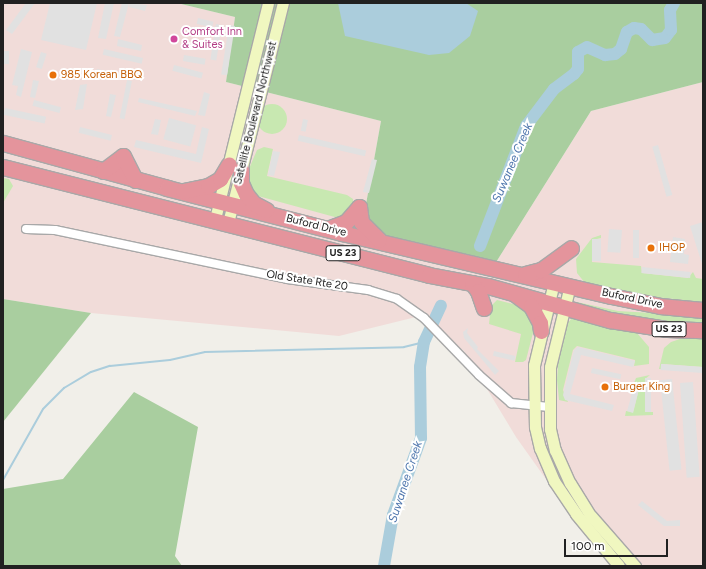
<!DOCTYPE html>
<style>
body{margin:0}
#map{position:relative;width:706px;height:569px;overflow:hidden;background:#f1efe9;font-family:Figtree,sans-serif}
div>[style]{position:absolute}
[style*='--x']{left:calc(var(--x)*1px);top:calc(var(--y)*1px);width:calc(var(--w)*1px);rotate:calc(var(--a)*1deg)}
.commercial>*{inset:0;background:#f1dcd9}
.grass>*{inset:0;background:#c8e8b1}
.round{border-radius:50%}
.forest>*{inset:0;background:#a9ce9f}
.parking>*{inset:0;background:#e1e1e1;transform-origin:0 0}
.water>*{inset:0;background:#abcddc}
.stream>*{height:2px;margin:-1px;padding:0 1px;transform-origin:1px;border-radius:1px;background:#abcddc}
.river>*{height:12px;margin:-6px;padding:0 6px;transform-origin:6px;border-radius:6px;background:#abcddc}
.roads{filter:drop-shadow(1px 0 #a8a8a8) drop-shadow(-1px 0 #a8a8a8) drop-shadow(0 1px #a8a8a8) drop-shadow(0 -1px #a8a8a8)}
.street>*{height:8px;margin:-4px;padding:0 4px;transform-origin:4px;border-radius:4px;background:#fff}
.secondary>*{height:11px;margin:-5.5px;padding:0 5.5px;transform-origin:5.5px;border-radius:5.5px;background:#f0f7c0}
.highway>*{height:15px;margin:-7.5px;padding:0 7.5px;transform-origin:7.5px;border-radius:7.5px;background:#e4949c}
.dots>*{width:11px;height:11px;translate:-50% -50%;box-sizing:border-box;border:2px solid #fff;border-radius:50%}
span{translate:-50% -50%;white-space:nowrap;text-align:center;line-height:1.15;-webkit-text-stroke:4px #fff;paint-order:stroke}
.shield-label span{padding:1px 3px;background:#fff;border:1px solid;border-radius:3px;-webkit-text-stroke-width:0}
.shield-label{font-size:10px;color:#212121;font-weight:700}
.hotel-label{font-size:11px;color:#b23c85}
.left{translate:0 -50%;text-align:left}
.food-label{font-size:11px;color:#c56008}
.street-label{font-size:11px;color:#212121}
.water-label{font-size:12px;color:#5077ae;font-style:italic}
.frame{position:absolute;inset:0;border:4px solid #212121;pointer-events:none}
.scale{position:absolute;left:564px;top:539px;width:104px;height:18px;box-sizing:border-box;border:2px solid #212121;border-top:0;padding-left:5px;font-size:12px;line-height:14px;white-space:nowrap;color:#212121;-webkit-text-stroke:3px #fff;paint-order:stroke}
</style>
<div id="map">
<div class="commercial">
<div style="clip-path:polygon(3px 3px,177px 3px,235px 17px,226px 82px,381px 121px,359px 243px,488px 275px,591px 111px,703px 82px,703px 566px,630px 566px,575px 520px,516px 437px,464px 351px,420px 316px,339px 336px,91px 313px,3px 299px)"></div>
</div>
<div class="grass">
<div class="round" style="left:257px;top:104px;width:30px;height:30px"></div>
<div style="clip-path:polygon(264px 147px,273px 149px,267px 176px,347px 195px,353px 199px,353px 208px,342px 219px,258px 196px,249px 186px,248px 171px,257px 150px)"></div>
<div style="clip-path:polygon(3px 178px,9px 179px,13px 186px,3px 203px)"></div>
<div style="clip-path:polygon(601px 235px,601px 238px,593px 240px,592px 262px,641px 266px,642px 273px,688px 278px,693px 272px,696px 278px,703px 279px,703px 302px,636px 295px,585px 283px,577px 273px,576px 259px,592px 238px)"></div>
<div style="clip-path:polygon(497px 300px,524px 307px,535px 325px,526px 360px,523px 362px,515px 362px,521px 334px,489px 324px,491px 306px)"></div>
<div style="clip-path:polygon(577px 302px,618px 311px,703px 316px,703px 326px,628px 317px,576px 304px)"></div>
<div style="clip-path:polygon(573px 317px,637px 333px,649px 347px,649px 364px,634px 366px,635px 360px,577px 346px,573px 350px,563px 390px,568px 402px,559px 400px,557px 380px,559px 349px,565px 326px)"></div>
<div style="clip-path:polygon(683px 338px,703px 339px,703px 367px,662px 364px,662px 369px,659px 369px,664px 348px,671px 342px)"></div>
<div style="clip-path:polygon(650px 375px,645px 379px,647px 412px,653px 412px,653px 415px,625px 416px,626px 411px,633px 412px,640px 385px,634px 383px,636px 378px)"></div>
</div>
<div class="forest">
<div style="clip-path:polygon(177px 3px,703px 3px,703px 82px,591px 111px,488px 275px,359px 243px,381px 121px,226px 82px,235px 17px)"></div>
<div style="clip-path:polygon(3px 299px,91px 313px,3px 422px)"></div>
<div style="clip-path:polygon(134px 392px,198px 427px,175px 556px,182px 566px,3px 566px,3px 489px,63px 479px)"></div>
</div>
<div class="parking">
<div style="clip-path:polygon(26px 3px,35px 3px,12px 34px,6px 30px)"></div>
<div style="clip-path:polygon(50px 3px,97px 3px,86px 50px,41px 40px)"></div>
<div style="clip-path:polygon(105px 3px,114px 3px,106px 39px,98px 38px)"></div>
<div style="clip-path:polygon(122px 3px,129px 3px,120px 37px,114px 36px)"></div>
<div style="clip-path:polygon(130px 3px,147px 5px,145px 11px,129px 7px)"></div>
<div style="left:198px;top:18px;width:16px;height:6px;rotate:14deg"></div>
<div style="left:216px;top:24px;width:6px;height:36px;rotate:9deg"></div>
<div style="left:229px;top:25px;width:6px;height:50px;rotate:9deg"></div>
<div style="clip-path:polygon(118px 39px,142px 45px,141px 51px,117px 46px)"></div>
<div style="clip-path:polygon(21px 49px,32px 52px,21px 97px,16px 95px,18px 86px,12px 85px)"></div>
<div style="left:104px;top:49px;width:40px;height:6px;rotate:13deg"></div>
<div style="clip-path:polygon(3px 51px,9px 51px,9px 64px,4px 64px)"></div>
<div style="left:41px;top:52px;width:6px;height:16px;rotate:18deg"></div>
<div style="left:184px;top:55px;width:22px;height:6px;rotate:10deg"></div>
<div style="left:174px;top:65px;width:30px;height:6px;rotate:15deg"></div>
<div style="left:97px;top:69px;width:31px;height:5px;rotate:11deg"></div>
<div style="clip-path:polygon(33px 80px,39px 81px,35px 98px,30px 97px)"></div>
<div style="left:127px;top:80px;width:5px;height:39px;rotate:11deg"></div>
<div style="clip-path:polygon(87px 84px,83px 109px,75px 110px,80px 85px)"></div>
<div style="clip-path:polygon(204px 92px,210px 94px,205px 116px,198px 115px)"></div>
<div style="clip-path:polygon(110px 94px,116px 95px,111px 117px,106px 116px)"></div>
<div style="clip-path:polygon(139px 98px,197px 111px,195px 116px,138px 102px)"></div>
<div style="left:34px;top:100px;width:28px;height:6px;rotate:15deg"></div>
<div style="left:5px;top:108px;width:42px;height:7px;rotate:12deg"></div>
<div style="left:169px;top:118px;width:28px;height:22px;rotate:15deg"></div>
<div style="clip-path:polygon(155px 119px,161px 120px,158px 135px,151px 134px)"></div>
<div style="left:303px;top:119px;width:5px;height:12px;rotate:11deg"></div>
<div style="left:80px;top:127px;width:33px;height:6px;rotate:14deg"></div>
<div style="clip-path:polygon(202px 127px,209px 129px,201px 163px,134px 147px,136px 140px,196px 154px)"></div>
<div style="left:299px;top:135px;width:69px;height:6px;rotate:13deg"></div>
<div style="left:658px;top:145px;width:52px;height:6px;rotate:74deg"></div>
<div style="clip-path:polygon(273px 151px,280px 152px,274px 176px,268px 175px)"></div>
<div style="clip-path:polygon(372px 159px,377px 160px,369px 193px,363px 192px)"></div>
<div style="clip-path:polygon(703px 222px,703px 267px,690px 226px)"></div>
<div style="left:609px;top:229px;width:13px;height:23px;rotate:4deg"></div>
<div style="left:633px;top:230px;width:6px;height:28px"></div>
<div style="clip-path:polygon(673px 237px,685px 239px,684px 254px,689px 255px,688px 264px,670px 262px)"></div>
<div style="left:592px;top:239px;width:9px;height:22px"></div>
<div style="left:642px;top:267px;width:49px;height:6px;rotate:6deg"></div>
<div style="clip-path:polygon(468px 328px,467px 333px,478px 347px,477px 349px,499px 371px,495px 375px,464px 338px,463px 332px)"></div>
<div style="clip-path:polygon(578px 347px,635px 361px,633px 367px,581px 355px,570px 394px,614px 405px,612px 411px,565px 400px,563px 395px,574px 350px)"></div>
<div style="left:494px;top:351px;width:22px;height:5px;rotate:13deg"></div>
<div style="left:661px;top:364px;width:42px;height:6px;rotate:4deg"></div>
<div style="left:592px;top:368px;width:30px;height:5px;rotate:12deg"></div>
<div style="left:645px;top:378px;width:6px;height:34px"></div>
<div style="left:672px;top:379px;width:91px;height:12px;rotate:84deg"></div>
<div style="left:693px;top:382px;width:95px;height:13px;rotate:86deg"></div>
<div style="clip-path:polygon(635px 383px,640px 385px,633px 413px,627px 411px)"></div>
<div style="clip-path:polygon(642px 501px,667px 521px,680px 520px,680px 526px,664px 526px,638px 505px)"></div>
</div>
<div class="water">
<div style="clip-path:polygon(338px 3px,466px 3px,478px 11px,470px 36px,449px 53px,429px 55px,345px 36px)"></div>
</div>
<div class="stream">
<div style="--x:3;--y:480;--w:81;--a:-60.6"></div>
<div style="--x:43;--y:409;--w:30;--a:-45"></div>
<div style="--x:64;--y:388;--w:31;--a:-31"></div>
<div style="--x:91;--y:372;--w:20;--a:-18"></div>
<div style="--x:110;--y:366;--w:60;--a:-5.7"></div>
<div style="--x:170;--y:360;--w:36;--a:-13"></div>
<div style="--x:205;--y:352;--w:199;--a:-1.4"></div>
<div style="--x:404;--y:347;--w:21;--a:-14"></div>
</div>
<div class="river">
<div style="--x:480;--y:246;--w:129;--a:-69"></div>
<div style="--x:526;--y:126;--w:46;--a:-52.9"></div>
<div style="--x:554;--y:89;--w:25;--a:-37"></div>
<div style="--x:574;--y:74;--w:6;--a:-51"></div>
<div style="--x:578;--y:69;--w:17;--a:-90"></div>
<div style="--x:578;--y:52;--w:10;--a:-29"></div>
<div style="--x:587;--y:47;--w:20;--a:24"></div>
<div style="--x:605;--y:55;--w:10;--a:-6"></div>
<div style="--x:615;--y:54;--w:8;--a:-40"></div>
<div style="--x:621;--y:49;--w:18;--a:-71"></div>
<div style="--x:627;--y:32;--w:8;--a:-30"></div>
<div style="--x:634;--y:28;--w:7;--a:8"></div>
<div style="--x:641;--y:29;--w:16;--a:45"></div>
<div style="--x:652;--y:40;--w:13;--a:-9"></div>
<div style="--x:665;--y:38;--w:10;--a:-53"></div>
<div style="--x:671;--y:30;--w:20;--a:-93"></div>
<div style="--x:670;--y:10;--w:8;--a:-60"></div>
<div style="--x:384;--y:566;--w:52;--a:-80"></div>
<div style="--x:393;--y:515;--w:82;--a:-70"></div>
<div style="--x:421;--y:438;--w:71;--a:-90.8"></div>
<div style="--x:420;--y:367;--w:25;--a:-81"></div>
<div style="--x:424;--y:342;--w:40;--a:-65"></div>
</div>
<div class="roads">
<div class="street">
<div style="--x:26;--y:229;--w:29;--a:2"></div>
<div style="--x:55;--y:230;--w:237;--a:11.9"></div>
<div style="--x:287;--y:279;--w:82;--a:7.7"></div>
<div style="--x:368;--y:290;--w:30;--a:17"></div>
<div style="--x:397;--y:299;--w:33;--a:35"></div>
<div style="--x:424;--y:318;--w:79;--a:46"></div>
<div style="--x:479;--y:375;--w:43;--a:41.2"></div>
<div style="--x:511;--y:403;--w:38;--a:6"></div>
</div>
<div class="secondary">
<div style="--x:215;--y:219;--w:222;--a:-76.2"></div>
<div style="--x:228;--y:223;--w:227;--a:-76"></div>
<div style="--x:554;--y:282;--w:85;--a:103.5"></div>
<div style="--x:534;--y:365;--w:62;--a:89.1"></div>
<div style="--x:535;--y:427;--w:22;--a:77"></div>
<div style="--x:540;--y:448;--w:36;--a:67"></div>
<div style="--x:554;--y:481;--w:40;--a:56"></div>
<div style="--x:576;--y:514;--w:67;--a:50.4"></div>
<div style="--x:570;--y:285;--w:84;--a:103.7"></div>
<div style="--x:550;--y:367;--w:62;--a:90"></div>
<div style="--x:550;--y:429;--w:22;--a:77"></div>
<div style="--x:555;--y:450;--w:36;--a:66"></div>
<div style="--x:570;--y:483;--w:39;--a:58"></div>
<div style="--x:591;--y:516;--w:67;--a:48.7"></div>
</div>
<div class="highway">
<div style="--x:3;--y:143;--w:170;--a:15.3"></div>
<div style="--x:167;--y:188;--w:181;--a:14.4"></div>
<div style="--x:342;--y:233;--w:276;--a:13.2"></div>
<div style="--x:611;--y:296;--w:50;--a:11.5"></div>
<div style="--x:660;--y:306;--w:43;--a:5.3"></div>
<div style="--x:3;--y:167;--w:439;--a:14.2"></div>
<div style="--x:429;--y:275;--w:60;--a:10.6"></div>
<div style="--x:488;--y:286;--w:127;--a:15.6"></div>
<div style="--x:610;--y:320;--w:58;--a:9"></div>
<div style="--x:667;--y:329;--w:36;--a:2"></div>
<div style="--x:241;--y:170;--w:13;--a:90"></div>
<div style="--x:241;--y:183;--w:12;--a:66"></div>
<div style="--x:246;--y:194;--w:11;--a:52"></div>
<div style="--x:253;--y:203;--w:15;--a:28"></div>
<div style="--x:103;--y:171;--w:25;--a:-37"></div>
<div style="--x:123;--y:156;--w:27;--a:63"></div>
<div style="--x:183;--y:191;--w:25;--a:-11"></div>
<div style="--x:208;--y:186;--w:14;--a:-30"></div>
<div style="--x:220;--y:179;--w:17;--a:-59"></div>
<div style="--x:359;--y:207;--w:15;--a:82"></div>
<div style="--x:361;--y:222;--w:25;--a:45"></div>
<div style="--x:327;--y:229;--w:20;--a:-20"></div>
<div style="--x:346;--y:222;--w:20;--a:-49"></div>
<div style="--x:525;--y:274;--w:16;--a:-14"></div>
<div style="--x:541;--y:270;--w:37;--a:-36"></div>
<div style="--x:472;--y:283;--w:10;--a:53"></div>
<div style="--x:478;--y:291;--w:18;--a:71"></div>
<div style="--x:516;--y:295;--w:19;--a:36"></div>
<div style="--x:531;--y:306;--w:19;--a:62"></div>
<div style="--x:540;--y:323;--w:8;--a:83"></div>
</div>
</div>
<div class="dots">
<div style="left:174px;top:39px;background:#d1479c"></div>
<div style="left:53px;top:75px;background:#e8710a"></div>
<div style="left:651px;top:248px;background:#e8710a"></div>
<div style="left:605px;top:387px;background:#e8710a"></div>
</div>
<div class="shield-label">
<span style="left:343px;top:253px">US 23</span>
<span style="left:669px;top:329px">US 23</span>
</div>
<div class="hotel-label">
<span class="left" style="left:182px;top:39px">Comfort Inn<br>&amp; Suites</span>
</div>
<div class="food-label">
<span class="left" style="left:61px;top:75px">985 Korean BBQ</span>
<span class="left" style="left:659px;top:248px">IHOP</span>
<span class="left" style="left:613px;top:387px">Burger King</span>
</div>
<div class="street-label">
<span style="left:256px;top:113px;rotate:-76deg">Satellite Boulevard Northwest</span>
<span style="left:316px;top:226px;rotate:14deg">Buford Drive</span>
<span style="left:307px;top:281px;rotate:9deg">Old State Rte 20</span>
<span style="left:632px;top:299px;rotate:12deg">Buford Drive</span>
</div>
<div class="water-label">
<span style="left:513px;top:163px;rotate:-67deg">Suwanee Creek</span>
<span style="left:406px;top:482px;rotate:-72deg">Suwanee Creek</span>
</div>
<div class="frame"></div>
<div class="scale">100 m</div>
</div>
